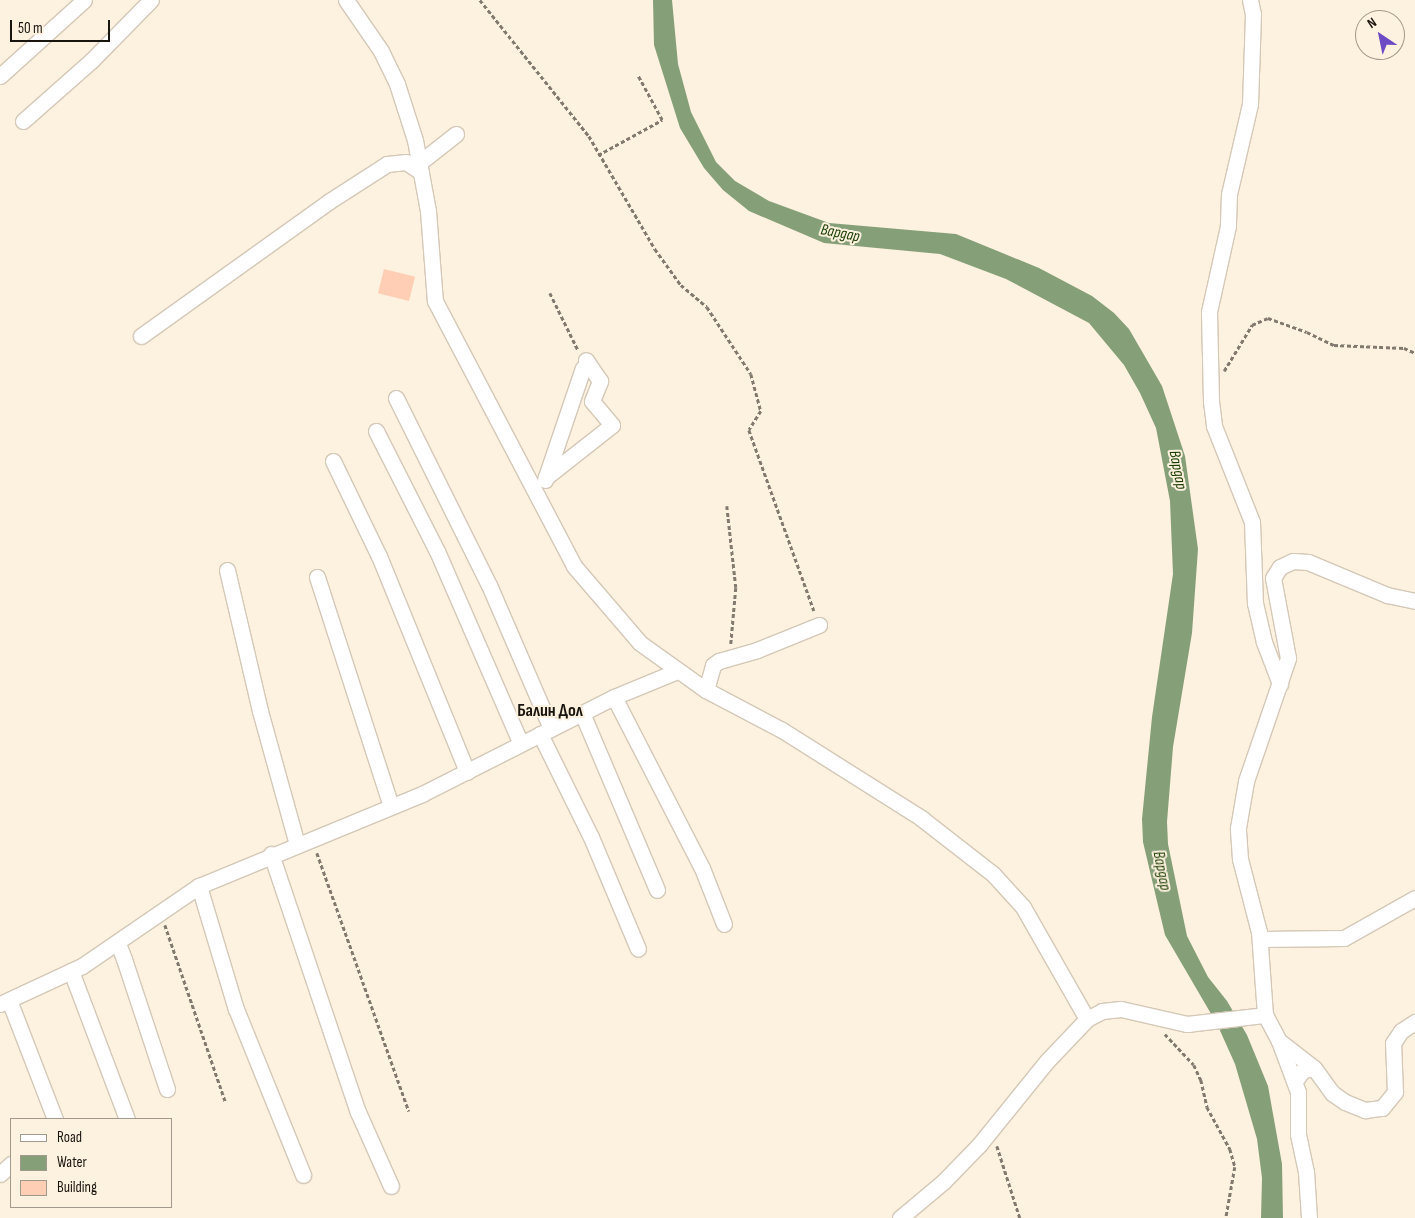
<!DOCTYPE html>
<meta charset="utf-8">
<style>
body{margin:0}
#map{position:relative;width:1415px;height:1218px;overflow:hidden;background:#fdf1df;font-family:"Sofia Sans Condensed",sans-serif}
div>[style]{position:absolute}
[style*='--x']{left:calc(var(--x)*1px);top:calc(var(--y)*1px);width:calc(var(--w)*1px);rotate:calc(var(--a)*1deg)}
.water>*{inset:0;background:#85a078}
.building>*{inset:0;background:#ffceb5;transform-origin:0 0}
.path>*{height:2.5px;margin-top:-1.25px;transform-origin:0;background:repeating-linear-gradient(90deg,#827a6f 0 4px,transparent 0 6.5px)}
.roads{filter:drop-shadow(1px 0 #d4c8b7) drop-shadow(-1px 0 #d4c8b7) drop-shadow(0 1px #d4c8b7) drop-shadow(0 -1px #d4c8b7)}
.minor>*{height:15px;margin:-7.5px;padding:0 7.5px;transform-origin:7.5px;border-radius:7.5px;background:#fff}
span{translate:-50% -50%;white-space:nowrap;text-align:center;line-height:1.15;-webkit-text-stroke:4px #fdf1df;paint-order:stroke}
.water-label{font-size:16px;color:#1a3d00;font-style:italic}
.quarter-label{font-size:18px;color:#18140e;font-weight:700}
.legend{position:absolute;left:10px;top:1118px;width:162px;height:90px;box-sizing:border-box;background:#fdf1df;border:1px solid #a1998b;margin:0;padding:6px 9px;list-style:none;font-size:15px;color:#18140e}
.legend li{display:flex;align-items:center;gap:10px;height:25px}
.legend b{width:25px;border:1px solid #a1998b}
.north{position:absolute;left:1355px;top:10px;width:50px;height:50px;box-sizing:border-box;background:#fdf1df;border:1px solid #a1998b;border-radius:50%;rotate:326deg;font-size:14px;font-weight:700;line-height:20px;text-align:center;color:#18140e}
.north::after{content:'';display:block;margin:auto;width:18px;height:22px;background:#6d4bc4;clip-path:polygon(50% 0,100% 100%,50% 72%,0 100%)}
.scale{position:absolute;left:10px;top:20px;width:100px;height:22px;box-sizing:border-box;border:2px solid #18140e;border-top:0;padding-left:6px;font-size:15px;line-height:18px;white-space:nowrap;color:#18140e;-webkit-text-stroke:4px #fdf1df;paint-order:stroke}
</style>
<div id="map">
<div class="water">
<div style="clip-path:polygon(653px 0,672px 0,678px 64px,691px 112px,716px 162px,735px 181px,769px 201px,829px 223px,956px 234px,1039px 268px,1092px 296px,1114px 313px,1129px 329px,1162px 386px,1185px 456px,1198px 549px,1192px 633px,1173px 747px,1167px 822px,1168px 844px,1187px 936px,1208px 977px,1227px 1001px,1247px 1035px,1268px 1086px,1282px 1164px,1283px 1218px,1261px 1218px,1262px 1178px,1257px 1139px,1235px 1064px,1217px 1024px,1165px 935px,1143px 842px,1142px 819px,1152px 717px,1173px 574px,1170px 501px,1156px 428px,1140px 393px,1124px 365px,1089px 323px,1006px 279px,940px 254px,824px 243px,749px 211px,723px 190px,704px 168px,680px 128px,654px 45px)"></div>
</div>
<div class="building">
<div style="left:384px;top:269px;width:32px;height:25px;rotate:14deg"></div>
</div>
<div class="path">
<div style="--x:480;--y:0;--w:174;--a:51.3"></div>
<div style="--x:589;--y:136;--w:131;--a:59.7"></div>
<div style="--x:655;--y:249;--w:44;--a:54.2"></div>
<div style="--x:681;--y:285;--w:34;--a:40"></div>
<div style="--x:707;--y:307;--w:80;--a:56.7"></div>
<div style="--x:751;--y:374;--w:38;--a:75"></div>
<div style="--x:761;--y:411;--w:22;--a:122"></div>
<div style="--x:749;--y:430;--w:192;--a:70.2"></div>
<div style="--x:598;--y:155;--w:73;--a:-28.7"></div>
<div style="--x:662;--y:120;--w:52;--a:-118.5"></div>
<div style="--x:550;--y:293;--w:64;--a:63.8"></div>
<div style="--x:1224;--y:371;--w:54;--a:-58.7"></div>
<div style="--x:1252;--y:325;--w:17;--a:-24"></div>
<div style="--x:1268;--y:318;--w:41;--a:19.7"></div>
<div style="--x:1307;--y:332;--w:30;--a:26"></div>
<div style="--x:1334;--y:345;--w:70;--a:2.5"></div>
<div style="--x:1404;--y:348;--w:12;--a:24"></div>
<div style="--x:727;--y:506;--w:82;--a:83.7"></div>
<div style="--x:736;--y:588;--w:56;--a:95.1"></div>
<div style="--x:317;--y:853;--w:274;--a:70.4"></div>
<div style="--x:165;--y:925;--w:188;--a:71.1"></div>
<div style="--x:1165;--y:1034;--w:42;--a:46.9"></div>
<div style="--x:1194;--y:1065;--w:17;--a:65"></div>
<div style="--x:1201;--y:1080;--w:28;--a:77"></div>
<div style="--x:1207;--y:1107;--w:48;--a:61.3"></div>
<div style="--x:1230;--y:1149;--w:19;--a:74"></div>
<div style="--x:1235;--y:1167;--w:52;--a:100"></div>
<div style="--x:997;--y:1146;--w:76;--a:72.3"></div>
</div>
<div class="roads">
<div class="minor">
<div style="--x:346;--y:0;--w:62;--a:55.5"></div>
<div style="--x:381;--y:51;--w:37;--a:64"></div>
<div style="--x:397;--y:84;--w:59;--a:72.2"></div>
<div style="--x:415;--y:140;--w:72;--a:79.6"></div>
<div style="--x:428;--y:211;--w:90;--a:85.6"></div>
<div style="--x:435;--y:301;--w:299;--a:62.3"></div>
<div style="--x:574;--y:566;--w:101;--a:49.4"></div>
<div style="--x:640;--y:643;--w:81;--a:35.5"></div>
<div style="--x:706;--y:690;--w:86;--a:27.8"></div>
<div style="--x:782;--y:730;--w:165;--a:32.3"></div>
<div style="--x:921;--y:818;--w:91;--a:37.9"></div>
<div style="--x:993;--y:874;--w:45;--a:47.7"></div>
<div style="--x:1023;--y:907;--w:129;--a:60.3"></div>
<div style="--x:1087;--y:1019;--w:17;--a:-28"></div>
<div style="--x:1102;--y:1011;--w:19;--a:-6"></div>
<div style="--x:1121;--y:1009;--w:68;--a:12.8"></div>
<div style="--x:1187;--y:1024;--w:79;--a:-6.6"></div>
<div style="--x:1250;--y:0;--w:14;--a:78"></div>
<div style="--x:1253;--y:14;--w:90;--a:91.9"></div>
<div style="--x:1250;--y:104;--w:92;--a:103.1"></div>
<div style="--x:1229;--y:194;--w:32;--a:92"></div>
<div style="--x:1228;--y:226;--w:88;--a:102.5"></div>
<div style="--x:1209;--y:312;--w:89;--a:88.7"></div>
<div style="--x:1211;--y:401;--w:25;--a:83"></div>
<div style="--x:1214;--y:426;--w:103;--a:68.4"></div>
<div style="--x:1252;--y:522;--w:81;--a:87.9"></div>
<div style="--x:1255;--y:603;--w:40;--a:77"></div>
<div style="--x:1264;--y:642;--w:45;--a:69.1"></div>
<div style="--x:0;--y:76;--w:113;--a:-42.1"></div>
<div style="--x:23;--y:121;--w:92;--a:-41.5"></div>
<div style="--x:92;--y:60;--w:84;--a:-45.5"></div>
<div style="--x:419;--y:163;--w:47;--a:-38.1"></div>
<div style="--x:141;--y:336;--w:230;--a:-35.6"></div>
<div style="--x:328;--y:202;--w:70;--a:-32.8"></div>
<div style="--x:387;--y:164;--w:19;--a:-6"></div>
<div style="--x:406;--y:162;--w:18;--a:34"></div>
<div style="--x:396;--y:398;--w:209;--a:63.6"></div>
<div style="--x:489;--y:585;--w:156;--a:66.6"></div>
<div style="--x:376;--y:431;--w:135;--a:63.1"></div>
<div style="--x:437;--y:551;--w:210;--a:66.5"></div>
<div style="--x:333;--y:461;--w:106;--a:64.2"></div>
<div style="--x:379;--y:556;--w:233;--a:67.8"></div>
<div style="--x:546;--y:477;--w:84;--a:-38.2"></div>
<div style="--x:612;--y:425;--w:31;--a:-130"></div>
<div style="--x:592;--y:401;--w:22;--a:-68"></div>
<div style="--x:600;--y:381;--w:25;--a:-124"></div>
<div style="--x:545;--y:480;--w:118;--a:-71.3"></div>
<div style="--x:227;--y:570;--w:145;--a:76.8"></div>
<div style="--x:260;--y:711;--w:138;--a:74.5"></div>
<div style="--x:317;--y:577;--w:241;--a:72.1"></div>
<div style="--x:706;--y:690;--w:26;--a:-74"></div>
<div style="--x:713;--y:665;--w:7;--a:-34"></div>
<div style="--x:719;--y:661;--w:40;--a:-16"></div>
<div style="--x:757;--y:650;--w:67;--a:-22"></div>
<div style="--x:614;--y:697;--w:192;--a:62.8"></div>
<div style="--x:702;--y:868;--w:60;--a:68.6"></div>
<div style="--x:582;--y:713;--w:192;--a:67"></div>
<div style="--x:540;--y:734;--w:115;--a:63.7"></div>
<div style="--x:591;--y:837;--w:121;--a:67.2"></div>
<div style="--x:271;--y:854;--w:272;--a:71.4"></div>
<div style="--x:358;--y:1112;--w:81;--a:66"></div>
<div style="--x:199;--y:886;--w:128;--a:73.3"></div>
<div style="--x:236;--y:1009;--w:179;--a:68"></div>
<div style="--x:1260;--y:939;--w:84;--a:-0.7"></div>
<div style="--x:1344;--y:938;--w:81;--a:-29.4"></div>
<div style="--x:115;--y:945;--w:4;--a:14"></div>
<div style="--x:119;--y:946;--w:14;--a:69"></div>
<div style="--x:124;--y:959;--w:137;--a:71.7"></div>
<div style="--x:71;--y:971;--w:158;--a:69.3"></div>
<div style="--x:9;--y:1000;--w:128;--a:68.9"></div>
<div style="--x:0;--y:1004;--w:90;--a:-24.9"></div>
<div style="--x:82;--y:966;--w:142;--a:-34.4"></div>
<div style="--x:199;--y:886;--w:241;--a:-22.4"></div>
<div style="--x:422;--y:794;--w:215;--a:-26.8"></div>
<div style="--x:614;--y:697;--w:68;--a:-22.4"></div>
<div style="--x:1279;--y:1041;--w:44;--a:37.6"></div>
<div style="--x:1295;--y:1081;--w:14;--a:-54"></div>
<div style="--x:1303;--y:1070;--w:11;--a:-10"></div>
<div style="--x:1314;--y:1068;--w:31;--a:54"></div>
<div style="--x:1332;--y:1093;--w:16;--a:35"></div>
<div style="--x:1345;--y:1102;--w:22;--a:22"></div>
<div style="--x:1365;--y:1110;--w:17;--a:-7"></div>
<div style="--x:1382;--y:1108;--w:21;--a:-51"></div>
<div style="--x:1395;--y:1092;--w:49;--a:-92.3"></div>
<div style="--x:1393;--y:1043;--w:14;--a:-56"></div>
<div style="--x:1401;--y:1031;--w:17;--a:-33"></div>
<div style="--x:0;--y:1174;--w:15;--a:-42"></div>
<div style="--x:900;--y:1218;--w:56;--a:-39.9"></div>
<div style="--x:943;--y:1182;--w:52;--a:-45.8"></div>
<div style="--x:979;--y:1145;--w:108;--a:-51"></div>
<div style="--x:1047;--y:1061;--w:58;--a:-46.4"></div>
<div style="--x:1309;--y:1218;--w:46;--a:-93.7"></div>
<div style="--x:1306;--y:1172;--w:39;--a:-102"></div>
<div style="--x:1298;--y:1134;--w:42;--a:-90"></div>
<div style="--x:1298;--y:1092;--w:54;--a:-110.4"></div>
<div style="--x:1279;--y:1041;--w:30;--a:-118"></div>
<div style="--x:1265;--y:1015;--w:83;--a:-94.1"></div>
<div style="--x:1259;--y:932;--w:75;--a:-104.6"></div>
<div style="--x:1240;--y:859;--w:31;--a:-94"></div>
<div style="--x:1238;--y:828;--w:48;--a:-80.3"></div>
<div style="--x:1246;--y:781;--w:130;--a:-71.1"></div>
<div style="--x:1288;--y:658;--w:81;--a:-100.6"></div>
<div style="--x:1273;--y:578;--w:13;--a:-58"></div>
<div style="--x:1280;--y:567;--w:14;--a:-25"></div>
<div style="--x:1293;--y:561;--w:15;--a:4"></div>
<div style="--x:1308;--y:562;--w:86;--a:22.7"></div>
<div style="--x:1387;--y:595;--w:29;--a:12"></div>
</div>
</div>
<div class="water-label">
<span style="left:840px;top:234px;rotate:11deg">Вардар</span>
<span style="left:1177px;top:470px;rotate:79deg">Вардар</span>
<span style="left:1161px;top:871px;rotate:79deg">Вардар</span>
</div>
<div class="quarter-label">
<span style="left:550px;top:711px">Балин Дол</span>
</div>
<ul class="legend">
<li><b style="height:6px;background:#fff"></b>Road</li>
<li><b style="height:14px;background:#85a078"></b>Water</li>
<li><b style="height:14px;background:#ffceb5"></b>Building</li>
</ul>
<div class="north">N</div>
<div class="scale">50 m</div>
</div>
